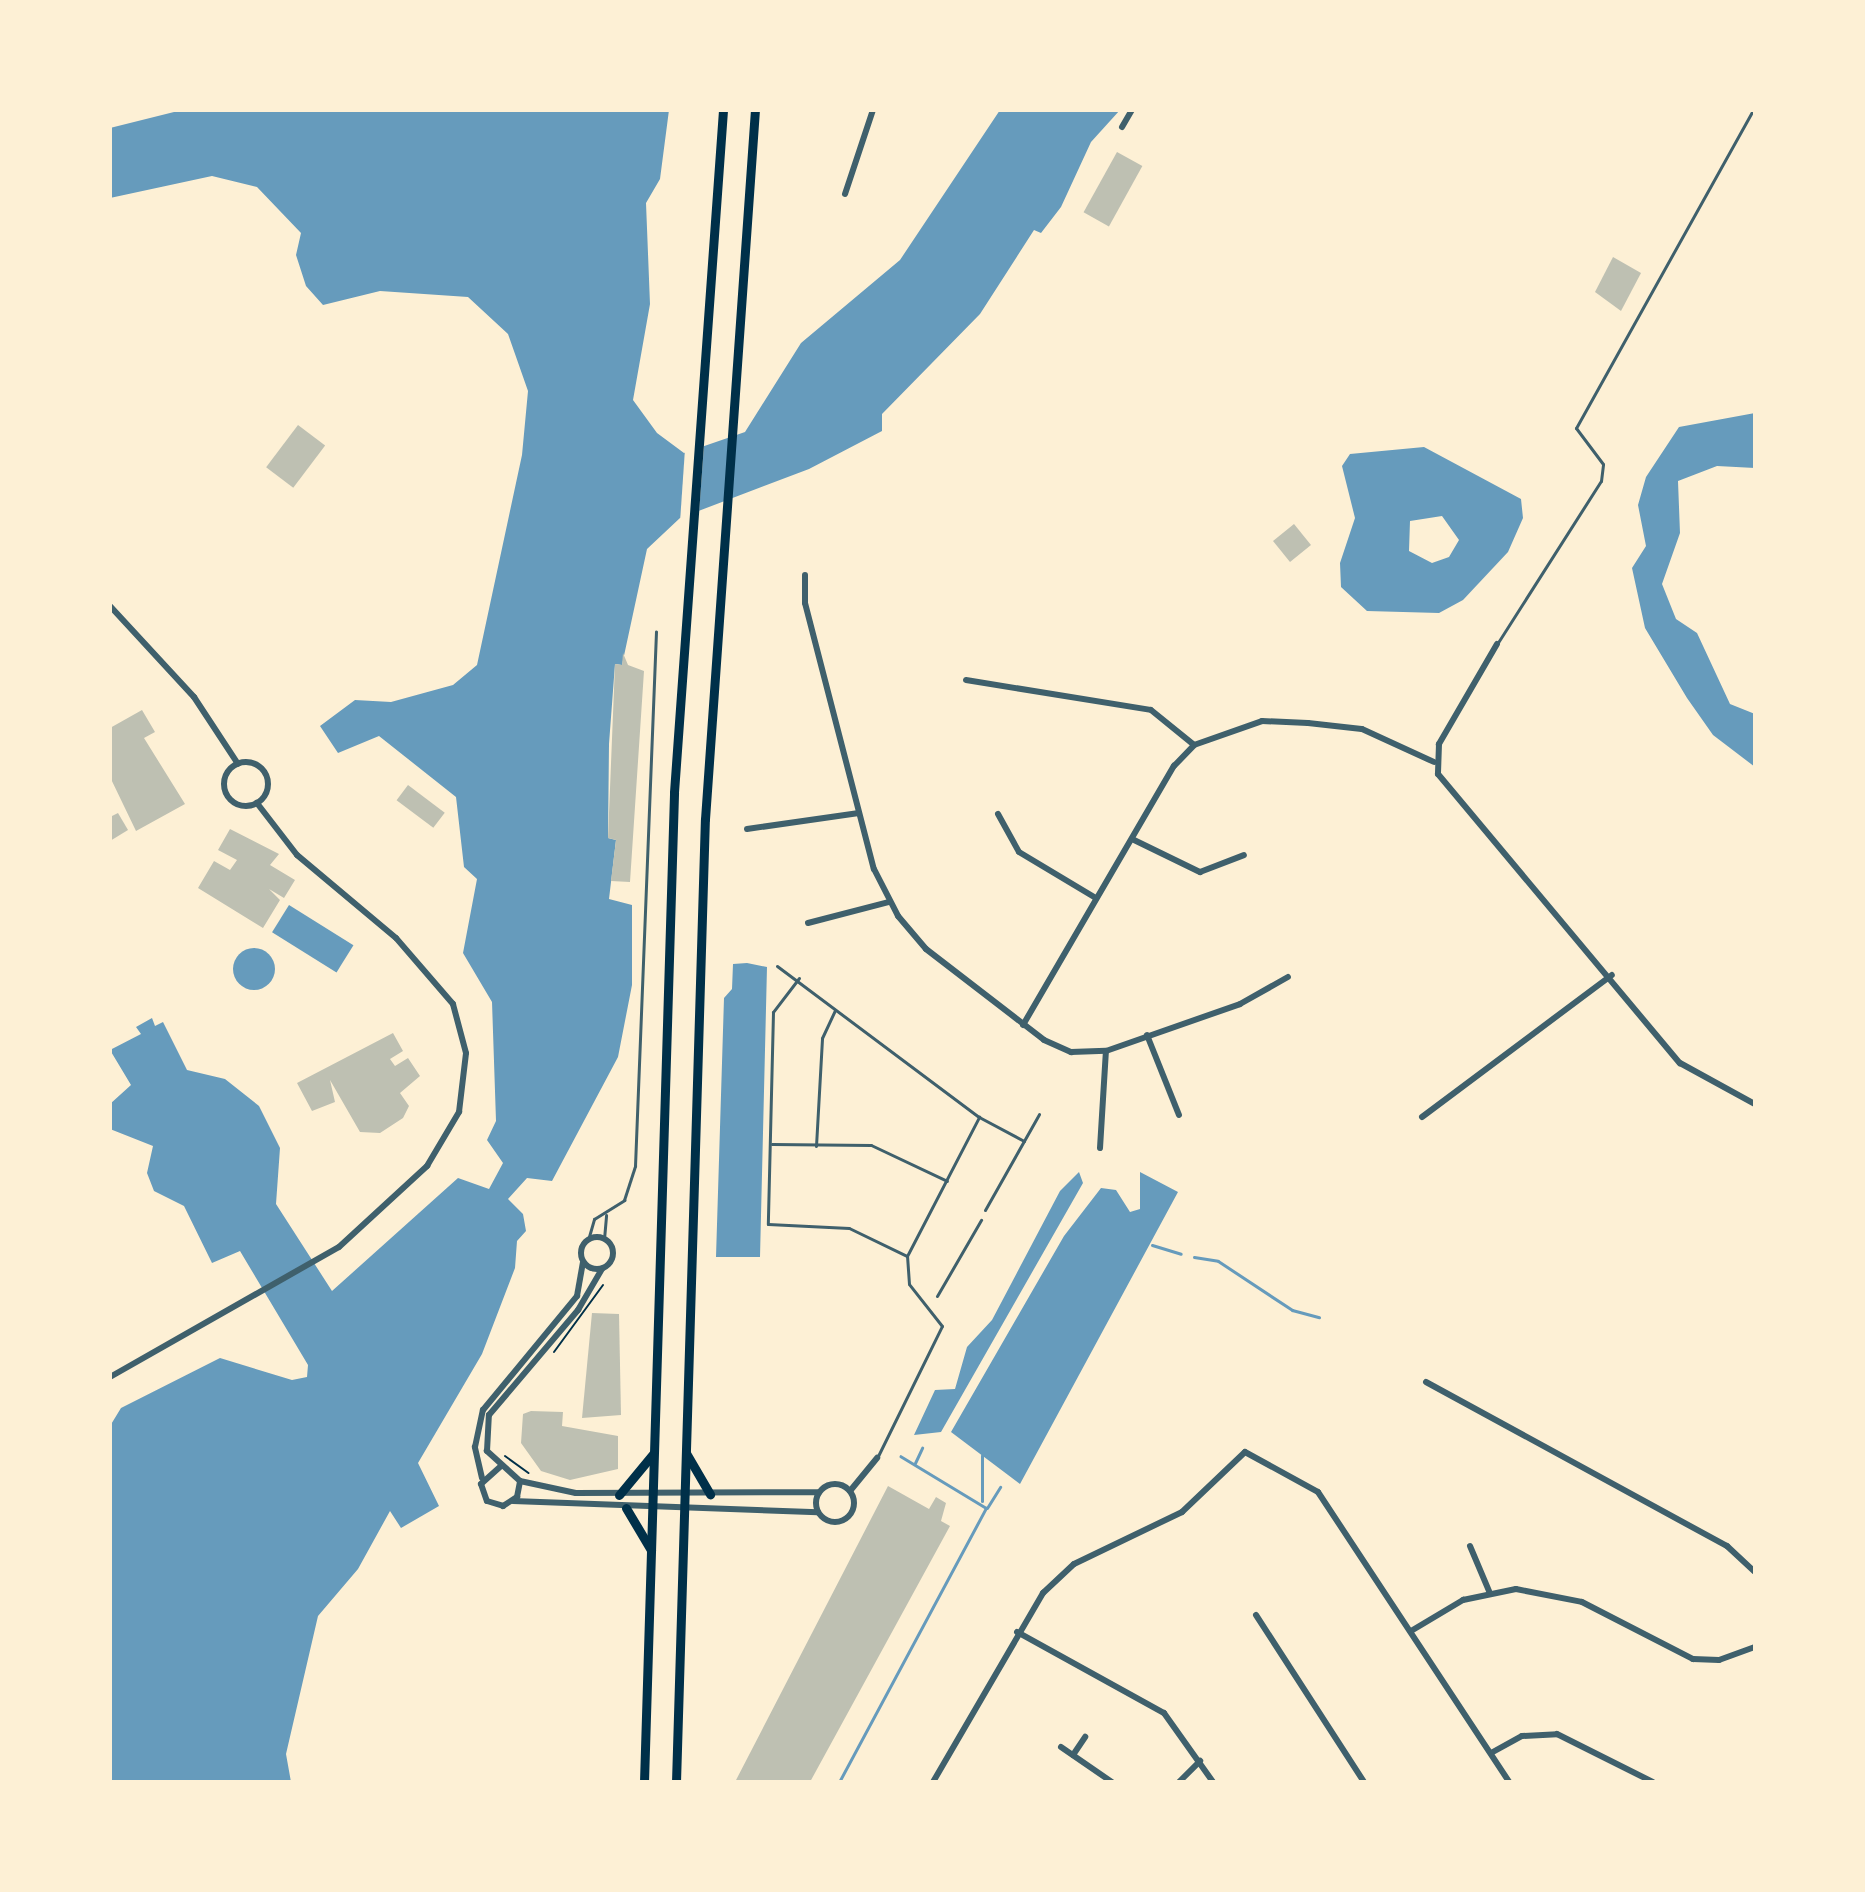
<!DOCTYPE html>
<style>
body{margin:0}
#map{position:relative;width:1865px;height:1892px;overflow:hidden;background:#fdf0d5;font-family:Lora,serif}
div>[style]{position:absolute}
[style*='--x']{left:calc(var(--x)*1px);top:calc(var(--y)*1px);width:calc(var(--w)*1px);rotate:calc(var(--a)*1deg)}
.water>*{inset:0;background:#669bbc;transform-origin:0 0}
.round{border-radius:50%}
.pier>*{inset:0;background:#fdf0d5}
.stream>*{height:3px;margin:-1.5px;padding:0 1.5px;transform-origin:1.5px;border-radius:1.5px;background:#669bbc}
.building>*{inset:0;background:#bec0b2;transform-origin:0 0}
.path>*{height:2px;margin:-1px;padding:0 1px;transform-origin:1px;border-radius:1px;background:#003049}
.service>*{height:3px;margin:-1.5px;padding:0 1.5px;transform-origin:1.5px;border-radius:1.5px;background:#3f606c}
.minor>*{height:6px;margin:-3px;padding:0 3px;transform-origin:3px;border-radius:3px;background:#3f606c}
.minor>.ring{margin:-3px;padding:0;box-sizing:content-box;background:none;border:6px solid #3f606c;border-radius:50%}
.primary>*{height:9px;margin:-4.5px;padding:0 4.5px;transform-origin:4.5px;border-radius:4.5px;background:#003049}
span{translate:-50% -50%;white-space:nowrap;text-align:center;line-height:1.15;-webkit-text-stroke:7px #fdf0d5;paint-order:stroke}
.frame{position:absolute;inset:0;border:112px solid #fdf0d5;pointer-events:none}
</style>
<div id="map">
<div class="water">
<div style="clip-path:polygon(182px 110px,669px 110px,660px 179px,646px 203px,650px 304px,633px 400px,657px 433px,684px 453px,745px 432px,801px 343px,900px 260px,1000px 110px,1120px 110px,1091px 142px,1061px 207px,1041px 233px,1034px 230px,980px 314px,882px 414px,882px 431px,809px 469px,680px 518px,647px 549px,622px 665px,615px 664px,609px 744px,608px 838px,616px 840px,609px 899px,632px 905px,632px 985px,618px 1057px,552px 1181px,527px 1178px,508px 1199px,523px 1214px,526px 1231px,517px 1241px,515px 1268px,482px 1354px,418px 1463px,439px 1506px,401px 1528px,390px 1511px,358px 1569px,318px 1616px,286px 1754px,291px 1782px,110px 1782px,110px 1426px,121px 1408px,220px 1358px,292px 1380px,307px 1377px,308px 1365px,240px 1251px,212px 1263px,184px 1206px,154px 1191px,147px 1173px,153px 1146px,110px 1129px,110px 1104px,131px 1085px,110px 1050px,141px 1034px,136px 1027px,152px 1018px,155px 1026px,163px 1022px,187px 1070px,225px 1079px,259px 1106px,280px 1148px,276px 1204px,332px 1291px,458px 1178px,489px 1189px,503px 1163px,487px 1140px,496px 1121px,492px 1002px,463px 953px,477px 879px,464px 867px,456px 797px,379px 736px,338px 753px,320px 726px,355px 700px,391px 702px,453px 685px,477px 665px,522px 455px,528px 391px,508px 334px,468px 297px,380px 291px,323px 305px,306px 286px,296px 255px,301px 233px,257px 187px,212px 176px,110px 198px,110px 128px)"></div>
<div style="clip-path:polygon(1755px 413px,1755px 468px,1717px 466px,1678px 481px,1680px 533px,1662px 584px,1676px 619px,1697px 633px,1730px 704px,1755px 714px,1755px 767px,1713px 735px,1687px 698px,1645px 628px,1632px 568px,1646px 546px,1638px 505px,1646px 477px,1679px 427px)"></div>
<div style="clip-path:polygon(evenodd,1424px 447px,1521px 499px,1523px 518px,1508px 552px,1463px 600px,1439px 613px,1367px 611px,1341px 587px,1340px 563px,1355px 518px,1342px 466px,1350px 454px,1424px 447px,1442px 516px,1459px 540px,1449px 557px,1432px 563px,1409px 551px,1410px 521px,1442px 516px)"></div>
<div style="left:289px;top:905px;width:76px;height:32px;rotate:32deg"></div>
<div class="round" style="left:233px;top:948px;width:42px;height:42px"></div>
<div style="clip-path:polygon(747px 963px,767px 967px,760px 1257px,716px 1257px,724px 998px,732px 989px,733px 964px)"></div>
<div style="clip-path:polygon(1079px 1172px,1083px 1183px,941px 1432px,914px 1435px,935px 1390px,955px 1389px,967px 1347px,992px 1320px,1060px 1191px)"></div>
<div style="clip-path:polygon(1140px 1172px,1178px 1192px,1020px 1484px,951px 1432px,1064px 1236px,1101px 1188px,1116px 1190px,1130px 1212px,1140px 1209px)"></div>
</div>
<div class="pier">
<div style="clip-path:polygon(704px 445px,699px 513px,680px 522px,685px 449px)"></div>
</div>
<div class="stream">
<div style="--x:1152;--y:1245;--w:30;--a:17"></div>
<div style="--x:1194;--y:1257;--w:24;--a:9"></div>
<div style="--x:1218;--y:1261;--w:89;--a:33.5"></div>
<div style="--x:1292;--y:1310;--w:28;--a:15"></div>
<div style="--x:982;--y:1455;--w:46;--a:90"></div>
<div style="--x:915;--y:1463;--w:17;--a:-65"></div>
<div style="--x:987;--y:1508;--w:25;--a:-58"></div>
<div style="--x:839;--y:1782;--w:311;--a:-61.8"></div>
<div style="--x:986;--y:1508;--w:100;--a:-148.8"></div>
</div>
<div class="building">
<div style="left:1117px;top:152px;width:29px;height:69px;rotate:29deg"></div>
<div style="clip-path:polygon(1613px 257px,1641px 273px,1621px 311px,1595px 292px)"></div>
<div style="left:298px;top:425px;width:34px;height:53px;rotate:37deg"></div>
<div style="left:1294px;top:524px;width:27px;height:27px;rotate:51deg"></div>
<div style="clip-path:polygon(623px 653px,628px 665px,644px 671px,630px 882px,611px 881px,616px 840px,608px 838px,615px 664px,622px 665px)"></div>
<div style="clip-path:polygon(142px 710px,155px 732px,144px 738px,185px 804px,136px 831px,110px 777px,110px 728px)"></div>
<div style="left:408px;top:785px;width:46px;height:19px;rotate:37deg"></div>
<div style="clip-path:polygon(118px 813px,128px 830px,110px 841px,110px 817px)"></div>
<div style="clip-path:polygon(230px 829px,279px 854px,270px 865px,295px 880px,284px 898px,269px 889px,280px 900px,263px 928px,198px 888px,214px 861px,230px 870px,237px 860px,218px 850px)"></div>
<div style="clip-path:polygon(393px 1033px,403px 1051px,390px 1059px,395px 1066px,408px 1058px,420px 1076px,400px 1093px,409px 1106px,403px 1118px,380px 1133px,360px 1132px,330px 1080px,335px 1102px,312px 1111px,297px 1083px)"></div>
<div style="clip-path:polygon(592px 1313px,619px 1314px,621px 1415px,582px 1418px)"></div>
<div style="clip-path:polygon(531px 1411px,563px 1412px,562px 1426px,618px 1436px,618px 1469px,570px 1480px,541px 1471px,521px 1443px,523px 1414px)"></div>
<div style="clip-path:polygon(888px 1486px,929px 1509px,936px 1497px,946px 1503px,941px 1521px,950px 1526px,810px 1782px,735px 1782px)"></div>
</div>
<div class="path">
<div style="--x:554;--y:1352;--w:83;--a:-53.8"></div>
<div style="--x:505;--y:1456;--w:29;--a:36"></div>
</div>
<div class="service">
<div style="--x:1497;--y:644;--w:193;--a:-57.5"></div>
<div style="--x:1601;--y:481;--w:17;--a:-83"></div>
<div style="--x:1603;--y:464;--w:45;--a:-126.9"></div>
<div style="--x:1576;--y:428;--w:364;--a:-60.9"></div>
<div style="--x:777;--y:966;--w:252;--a:36.8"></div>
<div style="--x:979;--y:1117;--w:51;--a:28.1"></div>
<div style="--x:799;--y:978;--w:43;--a:127.4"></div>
<div style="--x:773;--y:1012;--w:212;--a:91.4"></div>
<div style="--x:768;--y:1224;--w:81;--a:2.8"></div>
<div style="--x:849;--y:1228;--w:64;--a:25.8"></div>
<div style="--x:772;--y:1144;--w:99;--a:0.6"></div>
<div style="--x:871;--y:1145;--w:84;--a:25.3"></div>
<div style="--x:816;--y:1146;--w:108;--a:-86.8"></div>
<div style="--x:822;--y:1038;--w:31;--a:-65"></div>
<div style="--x:985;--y:1210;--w:110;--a:-60.6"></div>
<div style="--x:604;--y:1239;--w:24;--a:-85"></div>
<div style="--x:588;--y:1240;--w:22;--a:-74"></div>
<div style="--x:594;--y:1219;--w:36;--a:-32"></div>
<div style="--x:624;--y:1200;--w:36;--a:-72"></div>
<div style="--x:635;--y:1166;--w:535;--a:-87.75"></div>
<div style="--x:937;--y:1296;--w:88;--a:-59.9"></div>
<div style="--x:877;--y:1458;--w:147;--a:-63.8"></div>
<div style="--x:942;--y:1326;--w:53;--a:-128.2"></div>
<div style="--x:909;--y:1284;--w:28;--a:-94"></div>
<div style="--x:907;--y:1256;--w:157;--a:-62.6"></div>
</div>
<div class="minor">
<div style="--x:1122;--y:127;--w:20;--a:-60"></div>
<div style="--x:845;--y:194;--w:89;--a:-71.6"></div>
<div style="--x:805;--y:575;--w:28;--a:90"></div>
<div style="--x:805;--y:603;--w:275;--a:75.5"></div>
<div style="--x:874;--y:869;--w:53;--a:62.9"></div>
<div style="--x:898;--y:916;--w:43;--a:49.7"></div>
<div style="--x:926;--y:949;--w:149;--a:37.6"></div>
<div style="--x:1044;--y:1040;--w:30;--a:24"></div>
<div style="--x:1071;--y:1052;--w:35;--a:-2"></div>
<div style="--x:1106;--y:1051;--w:142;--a:-19.3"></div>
<div style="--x:1240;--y:1004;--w:55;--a:-29.4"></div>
<div style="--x:110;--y:606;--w:124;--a:47.3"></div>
<div style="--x:194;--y:697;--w:80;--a:56.7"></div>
<div style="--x:1497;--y:644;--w:116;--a:120.1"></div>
<div style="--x:1439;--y:744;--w:30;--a:92"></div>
<div style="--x:1438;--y:774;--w:377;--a:50.1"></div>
<div style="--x:1680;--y:1063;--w:85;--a:28.7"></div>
<div style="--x:966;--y:680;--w:187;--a:9.2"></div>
<div style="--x:1151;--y:710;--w:55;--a:39.1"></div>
<div class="ring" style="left:224px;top:762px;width:38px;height:38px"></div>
<div style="--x:998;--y:814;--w:43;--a:61.1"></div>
<div style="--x:1019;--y:852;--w:90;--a:30.9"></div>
<div style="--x:747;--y:829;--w:113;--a:-8.1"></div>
<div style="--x:1132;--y:839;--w:76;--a:25.9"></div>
<div style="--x:1200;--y:872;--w:47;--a:-21.1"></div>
<div style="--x:808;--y:923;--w:84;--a:-14.5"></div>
<div style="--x:1023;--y:1025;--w:300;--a:-59.8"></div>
<div style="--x:1174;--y:766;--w:29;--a:-46"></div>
<div style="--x:1194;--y:745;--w:72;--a:-19.4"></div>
<div style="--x:1262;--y:721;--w:46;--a:2.5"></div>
<div style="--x:1308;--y:723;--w:54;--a:6.3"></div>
<div style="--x:1362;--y:729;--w:79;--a:24.6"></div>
<div style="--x:1147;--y:1035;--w:86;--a:68.2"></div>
<div style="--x:1422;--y:1117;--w:237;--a:-36.8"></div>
<div style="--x:1100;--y:1148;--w:97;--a:-86.5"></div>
<div class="ring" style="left:581px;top:1237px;width:26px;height:26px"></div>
<div style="--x:110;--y:1377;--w:263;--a:-29.6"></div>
<div style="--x:339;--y:1247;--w:120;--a:-42.6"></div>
<div style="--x:427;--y:1166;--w:63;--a:-59.3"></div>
<div style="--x:459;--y:1112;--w:59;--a:-83.2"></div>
<div style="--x:466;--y:1053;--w:51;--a:-104.9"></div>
<div style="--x:453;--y:1004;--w:87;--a:-130.8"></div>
<div style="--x:396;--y:938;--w:129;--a:-140"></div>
<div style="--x:297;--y:855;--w:66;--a:-127.6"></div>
<div style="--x:1426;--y:1382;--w:343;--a:28.6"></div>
<div style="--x:1727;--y:1546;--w:38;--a:43"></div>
<div style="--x:501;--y:1466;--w:27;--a:138"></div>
<div style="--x:481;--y:1484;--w:18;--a:71"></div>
<div style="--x:487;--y:1501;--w:17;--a:17"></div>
<div style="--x:503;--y:1506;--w:17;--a:-33"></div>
<div style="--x:517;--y:1497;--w:16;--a:-79"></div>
<div style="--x:520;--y:1481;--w:45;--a:-137.7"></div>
<div style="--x:487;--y:1451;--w:36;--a:-87"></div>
<div style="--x:489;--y:1415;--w:138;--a:-49.7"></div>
<div style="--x:578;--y:1310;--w:48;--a:-59.7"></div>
<div style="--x:482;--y:1478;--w:32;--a:-103"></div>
<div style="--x:475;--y:1447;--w:38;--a:-78"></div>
<div style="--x:483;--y:1410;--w:148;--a:-50.5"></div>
<div style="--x:577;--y:1296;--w:34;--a:-80"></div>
<div style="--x:520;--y:1481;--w:57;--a:12.1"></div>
<div style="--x:576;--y:1493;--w:243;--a:-0.2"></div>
<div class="ring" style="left:816px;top:1484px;width:32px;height:32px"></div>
<div style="--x:850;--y:1491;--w:43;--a:-50.7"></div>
<div style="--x:513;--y:1501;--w:305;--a:2.1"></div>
<div style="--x:1470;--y:1546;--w:49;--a:67.1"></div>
<div style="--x:1256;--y:1615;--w:199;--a:57.1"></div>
<div style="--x:1411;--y:1631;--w:61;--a:-30.8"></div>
<div style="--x:1463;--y:1600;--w:54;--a:-11.7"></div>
<div style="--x:1516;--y:1589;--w:67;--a:11.1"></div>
<div style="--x:1582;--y:1602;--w:125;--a:27.2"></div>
<div style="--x:1693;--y:1659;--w:26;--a:2"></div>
<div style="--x:1719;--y:1660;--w:38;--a:-20"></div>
<div style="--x:1017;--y:1632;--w:168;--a:28.9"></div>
<div style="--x:1164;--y:1713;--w:85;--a:54.6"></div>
<div style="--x:1061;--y:1747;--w:62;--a:34.5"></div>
<div style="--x:1491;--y:1753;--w:35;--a:-29"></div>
<div style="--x:1522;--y:1736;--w:35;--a:-3"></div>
<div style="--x:1557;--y:1734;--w:107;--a:26.6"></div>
<div style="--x:1073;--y:1755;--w:22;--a:-56"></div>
<div style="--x:933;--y:1782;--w:219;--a:-59.8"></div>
<div style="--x:1043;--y:1593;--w:42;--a:-43.1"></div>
<div style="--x:1074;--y:1564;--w:120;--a:-25.7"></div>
<div style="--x:1182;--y:1512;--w:87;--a:-43.6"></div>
<div style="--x:1245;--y:1452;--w:83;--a:28.7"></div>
<div style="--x:1318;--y:1492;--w:347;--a:56.6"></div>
<div style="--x:1179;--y:1782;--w:30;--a:-45"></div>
</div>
<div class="primary">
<div style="--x:686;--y:1453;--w:48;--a:59.7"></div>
<div style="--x:619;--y:1495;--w:53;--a:-50.3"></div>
<div style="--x:626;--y:1508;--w:49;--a:59.2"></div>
<div style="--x:644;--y:1782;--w:990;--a:-88.26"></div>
<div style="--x:674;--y:792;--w:684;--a:-85.89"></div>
<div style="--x:676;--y:1782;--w:963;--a:-88.28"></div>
<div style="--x:705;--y:819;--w:711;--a:-85.97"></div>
</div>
<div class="frame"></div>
</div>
